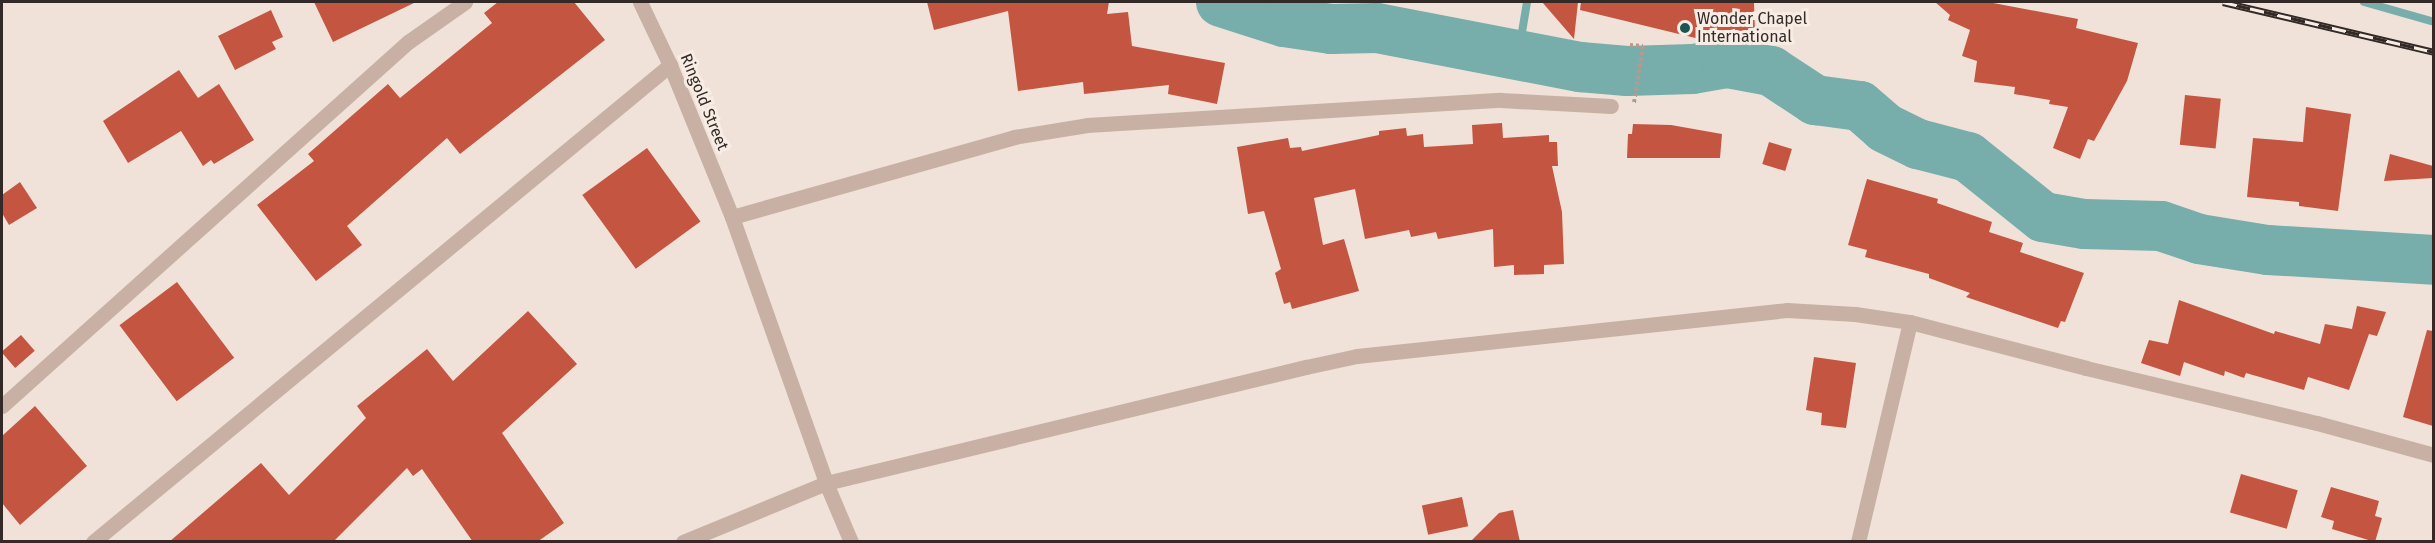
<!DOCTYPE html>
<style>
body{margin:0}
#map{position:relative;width:2435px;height:543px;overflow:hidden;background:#f0e2d8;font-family:"Fira Sans",sans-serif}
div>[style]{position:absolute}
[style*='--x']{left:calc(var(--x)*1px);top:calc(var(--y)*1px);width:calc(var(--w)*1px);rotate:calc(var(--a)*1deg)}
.stream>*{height:8px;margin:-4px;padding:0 4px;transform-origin:4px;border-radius:4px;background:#77adaa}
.river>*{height:50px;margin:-25px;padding:0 25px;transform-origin:25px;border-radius:25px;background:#77adaa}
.building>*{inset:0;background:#c45641;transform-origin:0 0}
.path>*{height:4px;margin-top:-2px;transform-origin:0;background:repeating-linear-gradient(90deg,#b49b8e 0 3px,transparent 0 6px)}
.street>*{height:15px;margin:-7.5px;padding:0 7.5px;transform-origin:7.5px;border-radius:7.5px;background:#c8b1a4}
.rail>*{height:7px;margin-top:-3.5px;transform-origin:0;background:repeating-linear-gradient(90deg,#f8ede4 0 14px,#332926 0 28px);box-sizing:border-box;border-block:2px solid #332926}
.dots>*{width:16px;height:16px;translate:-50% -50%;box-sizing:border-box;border:3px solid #f8ede4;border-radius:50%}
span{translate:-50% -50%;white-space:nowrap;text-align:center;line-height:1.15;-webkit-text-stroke:6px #f8ede4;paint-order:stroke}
.poi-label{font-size:16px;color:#332926}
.left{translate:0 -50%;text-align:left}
.street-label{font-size:16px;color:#332926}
.frame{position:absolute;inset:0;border:3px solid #332926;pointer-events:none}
</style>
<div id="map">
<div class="stream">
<div style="--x:2364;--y:2;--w:73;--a:15.9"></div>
<div style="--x:1518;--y:56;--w:55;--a:-80.5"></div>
</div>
<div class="river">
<div style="--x:1221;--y:2;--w:66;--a:17.6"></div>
<div style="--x:1284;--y:22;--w:48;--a:8.5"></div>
<div style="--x:1331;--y:29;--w:46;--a:-1.2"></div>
<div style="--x:1377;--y:28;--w:207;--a:10.9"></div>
<div style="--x:1580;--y:67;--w:47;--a:4.9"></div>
<div style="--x:1627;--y:71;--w:66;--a:-1.7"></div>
<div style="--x:1693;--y:69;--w:35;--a:-10"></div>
<div style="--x:1727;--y:63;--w:45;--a:10.3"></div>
<div style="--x:1771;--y:71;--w:53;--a:33.4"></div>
<div style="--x:1815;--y:100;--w:45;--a:7.6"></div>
<div style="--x:1860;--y:106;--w:33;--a:41"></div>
<div style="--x:1885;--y:128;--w:37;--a:26"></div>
<div style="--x:1918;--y:144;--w:52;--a:14.6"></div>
<div style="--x:1968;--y:157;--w:96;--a:38.7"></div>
<div style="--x:2043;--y:217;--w:42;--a:9.7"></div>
<div style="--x:2084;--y:224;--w:77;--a:1.5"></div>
<div style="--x:2161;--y:226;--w:40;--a:18.9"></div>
<div style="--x:2199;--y:239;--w:70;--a:9.1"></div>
<div style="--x:2268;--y:250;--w:166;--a:3.4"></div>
</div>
<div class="building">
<div style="clip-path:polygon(314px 2px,416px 2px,333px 42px)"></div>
<div style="clip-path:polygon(498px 2px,574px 2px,605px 40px,460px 154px,447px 138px,347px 226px,362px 245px,316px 281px,257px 205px,314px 161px,308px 154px,388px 84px,400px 98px,492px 23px,484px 13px)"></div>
<div style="clip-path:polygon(927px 2px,1109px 2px,1107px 14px,1128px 12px,1132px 46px,1225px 63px,1217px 104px,1168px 94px,1169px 85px,1084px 94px,1083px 82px,1018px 91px,1008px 11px,934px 30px)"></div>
<div style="clip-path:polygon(1542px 2px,1578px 2px,1574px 39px)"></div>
<div style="clip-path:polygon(1581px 2px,1754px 2px,1755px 34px,1713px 36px,1712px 42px,1580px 10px)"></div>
<div style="clip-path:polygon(1935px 2px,1988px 2px,2078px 19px,2076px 28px,2138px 43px,2127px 81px,2094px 141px,2088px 139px,2080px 159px,2053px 148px,2068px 107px,2049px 104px,2050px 100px,2014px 94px,2015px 87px,1974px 82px,1977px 61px,1962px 56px,1970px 30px,1948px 20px,1950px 15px)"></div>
<div style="clip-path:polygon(271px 10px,283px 37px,272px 42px,276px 49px,235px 70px,218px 36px)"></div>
<div style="clip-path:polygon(179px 70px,198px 98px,219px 84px,254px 140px,214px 164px,211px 160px,203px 166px,181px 131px,128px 163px,103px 121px)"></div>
<div style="left:2185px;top:95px;width:36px;height:50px;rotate:6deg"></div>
<div style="clip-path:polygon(2306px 107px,2351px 114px,2338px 211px,2299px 206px,2299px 202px,2247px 197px,2253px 138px,2303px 142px)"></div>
<div style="clip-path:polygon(1502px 123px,1503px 138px,1549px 135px,1549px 142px,1557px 142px,1558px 166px,1552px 166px,1562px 212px,1564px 264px,1544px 265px,1544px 274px,1514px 275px,1514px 265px,1494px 267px,1493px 229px,1438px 239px,1436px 232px,1411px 237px,1409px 230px,1365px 239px,1355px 189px,1314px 198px,1323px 245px,1344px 239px,1359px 291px,1292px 309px,1290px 302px,1284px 304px,1275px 273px,1281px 269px,1264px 211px,1248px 214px,1237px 147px,1288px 138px,1290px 148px,1301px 147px,1302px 151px,1379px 135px,1379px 131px,1406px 128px,1407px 136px,1423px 134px,1424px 147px,1473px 144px,1472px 125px)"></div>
<div style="clip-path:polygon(1633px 124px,1671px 125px,1722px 134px,1720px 158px,1627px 158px,1628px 134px,1632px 134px)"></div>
<div style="left:1769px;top:142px;width:24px;height:23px;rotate:17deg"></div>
<div style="left:647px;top:148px;width:91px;height:80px;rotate:54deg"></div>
<div style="clip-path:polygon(2390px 154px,2433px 166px,2433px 178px,2384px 181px)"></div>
<div style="clip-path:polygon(1867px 179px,1938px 199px,1937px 203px,1992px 222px,1989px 232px,2023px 243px,2020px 252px,2084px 273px,2065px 322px,2061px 321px,2058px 328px,1966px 297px,1970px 293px,1929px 278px,1929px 274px,1865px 257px,1867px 250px,1848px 245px)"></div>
<div style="clip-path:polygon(20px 182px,37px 208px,9px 225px,2px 213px,2px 195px)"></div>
<div style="left:177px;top:282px;width:95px;height:72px;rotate:53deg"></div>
<div style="clip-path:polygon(2179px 300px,2274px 334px,2275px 331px,2320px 344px,2325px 324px,2352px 329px,2357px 306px,2386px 312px,2377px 336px,2369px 334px,2349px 390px,2308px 377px,2304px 390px,2246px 373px,2244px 378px,2225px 371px,2224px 376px,2184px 362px,2180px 376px,2141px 363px,2149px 340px,2168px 344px)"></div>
<div style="clip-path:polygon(528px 311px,577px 364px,502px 433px,564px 523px,537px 542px,473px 542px,422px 469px,413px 476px,407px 468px,333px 542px,169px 542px,261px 463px,289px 495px,366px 418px,357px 406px,427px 349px,453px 381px)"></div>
<div style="clip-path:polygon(2427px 330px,2433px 331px,2433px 426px,2403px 417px)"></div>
<div style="left:21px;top:335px;width:21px;height:26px;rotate:49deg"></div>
<div style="clip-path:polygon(1814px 357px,1856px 363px,1846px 428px,1821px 425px,1822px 413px,1806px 410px)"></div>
<div style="clip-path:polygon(35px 406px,87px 466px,20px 525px,2px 503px,2px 436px)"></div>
<div style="left:2241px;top:474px;width:59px;height:40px;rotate:16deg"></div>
<div style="clip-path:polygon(2331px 487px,2379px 501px,2375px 516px,2382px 518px,2375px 542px,2332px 529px,2334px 521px,2321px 517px)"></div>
<div style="left:1462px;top:497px;width:30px;height:41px;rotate:78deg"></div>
<div style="clip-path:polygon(1513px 510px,1520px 542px,1470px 542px,1499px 513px)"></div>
</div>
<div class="path">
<div style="--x:1630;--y:45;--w:13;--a:4"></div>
<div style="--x:1643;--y:46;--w:58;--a:99"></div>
</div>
<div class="street">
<div style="--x:640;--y:2;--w:70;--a:64.5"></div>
<div style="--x:670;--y:65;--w:164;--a:67.8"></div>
<div style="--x:732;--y:217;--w:282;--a:70.5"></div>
<div style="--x:826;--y:483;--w:64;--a:67"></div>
<div style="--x:732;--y:217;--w:293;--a:-15.8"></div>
<div style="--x:1014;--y:137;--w:74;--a:-9.3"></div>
<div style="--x:1087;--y:125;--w:414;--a:-3.5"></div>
<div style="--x:1500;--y:100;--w:111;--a:3.1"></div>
<div style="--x:2;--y:406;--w:545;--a:-41.88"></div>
<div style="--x:408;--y:42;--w:70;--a:-35.1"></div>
<div style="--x:93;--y:542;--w:749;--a:-39.58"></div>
<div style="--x:683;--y:542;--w:155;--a:-22.4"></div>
<div style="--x:826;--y:483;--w:494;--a:-13.6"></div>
<div style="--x:1306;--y:367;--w:52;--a:-12.2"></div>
<div style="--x:1357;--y:356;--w:432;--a:-6.1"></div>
<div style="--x:1787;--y:310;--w:68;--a:3.4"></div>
<div style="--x:1855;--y:314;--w:56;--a:8.3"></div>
<div style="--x:1910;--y:322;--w:182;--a:14.6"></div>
<div style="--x:2086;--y:368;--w:237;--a:13.4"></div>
<div style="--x:2317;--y:423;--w:121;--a:15.3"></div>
<div style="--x:1858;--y:542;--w:226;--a:-76.7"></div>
</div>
<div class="rail">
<div style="--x:2223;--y:2;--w:217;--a:13.3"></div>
</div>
<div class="dots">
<div style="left:1685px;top:28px;background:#1c5453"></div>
</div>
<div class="poi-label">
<span class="left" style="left:1697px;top:28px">Wonder Chapel<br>International</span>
</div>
<div class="street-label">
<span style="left:704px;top:102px;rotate:68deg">Ringold Street</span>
</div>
<div class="frame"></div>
</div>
